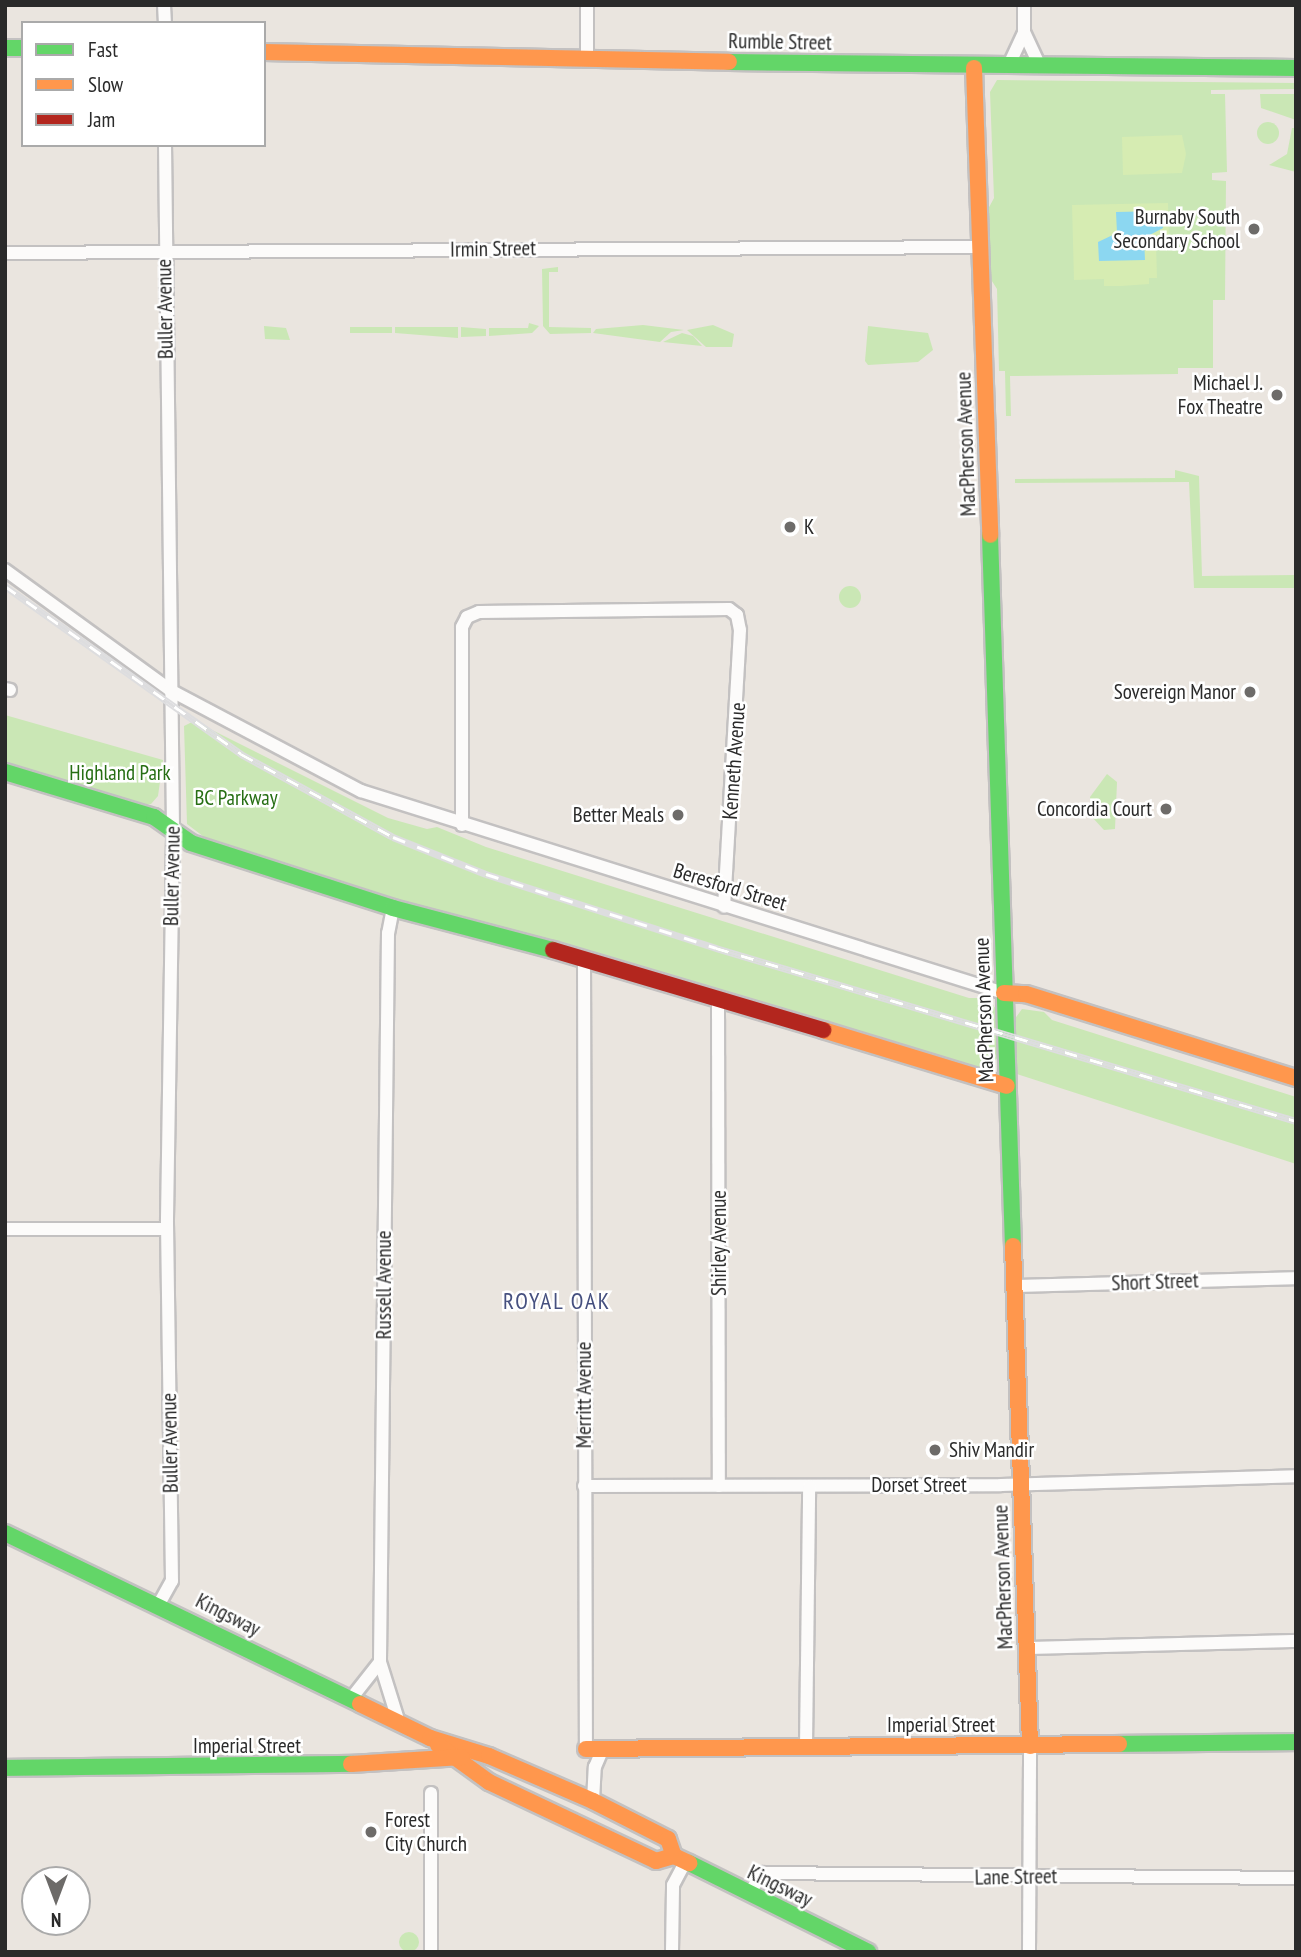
<!DOCTYPE html>
<style>
body{margin:0}
#map{position:relative;width:1301px;height:1957px;overflow:hidden;background:#eae5df;font-family:"PT Sans Narrow",sans-serif}
div>[style]{position:absolute}
[style*='--x']{left:calc(var(--x)*1px);top:calc(var(--y)*1px);width:calc(var(--w)*1px);rotate:calc(var(--a)*1deg)}
.green>*{inset:0;background:#cae7b5;transform-origin:0 0}
.round{border-radius:50%}
.pitch>*{inset:0;background:#d6ecb2}
.water>*{inset:0;background:#8cd7f1}
.roads{filter:drop-shadow(2px 0 #c3c1c1) drop-shadow(-2px 0 #c3c1c1) drop-shadow(0 2px #c3c1c1) drop-shadow(0 -2px #c3c1c1)}
.street>*{height:12px;margin:-6px;padding:0 6px;transform-origin:6px;border-radius:6px;background:#fcfbfa}
.fast>*{height:16px;margin:-8px;padding:0 8px;transform-origin:8px;border-radius:8px;background:#63d668}
.slow>*{height:16px;margin:-8px;padding:0 8px;transform-origin:8px;border-radius:8px;background:#ff974d}
.jam>*{height:16px;margin:-8px;padding:0 8px;transform-origin:8px;border-radius:8px;background:#b3261e}
.rail>*{height:7px;margin-top:-3.5px;transform-origin:0;background:repeating-linear-gradient(90deg,#fff 0 13px,#dddddf 0 26px);box-sizing:border-box;border-block:2px solid #dddddf}
.dots>*{width:19px;height:19px;translate:-50% -50%;box-sizing:border-box;border:4px solid #fff;border-radius:50%}
span{translate:-50% -50%;white-space:nowrap;text-align:center;line-height:1.15;-webkit-text-stroke:5px #fff;paint-order:stroke}
.street-label{font-size:21px;color:#2a2a2a}
.poi-label{font-size:21px;color:#2a2a2a}
.right{translate:-100% -50%;text-align:right}
.left{translate:0 -50%;text-align:left}
.park-label{font-size:21px;color:#266e13}
.neighbourhood-label{font-size:23px;color:#46507f;letter-spacing:2px}
.frame{position:absolute;inset:0;border:7px solid #2a2a2a;pointer-events:none}
.legend{position:absolute;left:21px;top:21px;width:245px;height:126px;box-sizing:border-box;background:#fff;border:2px solid #aaa;margin:0;padding:9px 12px;list-style:none;font-size:21px;color:#2a2a2a}
.legend li{display:flex;align-items:center;gap:14px;height:35px}
.legend b{width:35px;border:2px solid #aaa}
.north{position:absolute;left:21px;top:1866px;width:70px;height:70px;box-sizing:border-box;background:#fff;border:2px solid #aaa;border-radius:50%;rotate:180deg;font-size:19px;font-weight:700;line-height:28px;text-align:center;color:#2a2a2a}
.north::after{content:'';display:block;margin:auto;width:24px;height:32px;background:#6d6b69;clip-path:polygon(50% 0,100% 100%,50% 72%,0 100%)}
</style>
<div id="map">
<div class="green">
<div style="clip-path:polygon(997px 80px,1296px 83px,1296px 89px,1211px 90px,1211px 94px,1225px 94px,1227px 172px,1212px 173px,1212px 180px,1226px 181px,1225px 300px,1213px 300px,1213px 368px,1178px 368px,1178px 374px,1010px 376px,1011px 416px,1006px 416px,1005px 371px,999px 371px,997px 289px,990px 278px,987px 211px,994px 198px,990px 92px)"></div>
<div style="clip-path:polygon(1260px 94px,1296px 94px,1296px 120px,1261px 108px)"></div>
<div class="round" style="left:1257px;top:122px;width:22px;height:22px"></div>
<div style="clip-path:polygon(1292px 128px,1296px 128px,1296px 172px,1269px 165px,1287px 154px)"></div>
<div style="clip-path:polygon(558px 267px,558px 272px,549px 272px,549px 327px,591px 328px,591px 333px,550px 334px,543px 326px,542px 269px)"></div>
<div style="clip-path:polygon(529px 323px,539px 326px,532px 333px,489px 336px,489px 328px,528px 328px)"></div>
<div style="clip-path:polygon(643px 325px,684px 330px,671px 332px,660px 342px,593px 333px,596px 329px)"></div>
<div style="clip-path:polygon(713px 325px,734px 334px,732px 347px,706px 347px,687px 330px)"></div>
<div style="clip-path:polygon(264px 326px,286px 328px,290px 340px,265px 339px)"></div>
<div style="clip-path:polygon(868px 326px,928px 333px,933px 350px,918px 362px,868px 365px,865px 361px)"></div>
<div style="left:350px;top:327px;width:42px;height:6px"></div>
<div style="clip-path:polygon(395px 327px,458px 327px,458px 338px,395px 333px)"></div>
<div style="clip-path:polygon(461px 327px,486px 329px,486px 336px,461px 337px)"></div>
<div style="clip-path:polygon(682px 333px,693px 336px,702px 346px,663px 342px)"></div>
<div style="clip-path:polygon(1175px 470px,1199px 476px,1202px 576px,1296px 575px,1296px 588px,1194px 588px,1189px 482px,1015px 483px,1015px 479px,1175px 478px)"></div>
<div class="round" style="left:839px;top:586px;width:22px;height:22px"></div>
<div style="clip-path:polygon(5px 715px,163px 760px,158px 796px,151px 804px,141px 805px,5px 764px)"></div>
<div style="clip-path:polygon(194px 721px,388px 818px,427px 829px,437px 827px,486px 847px,969px 998px,987px 998px,997px 1010px,998px 1057px,990px 1066px,977px 1069px,405px 903px,208px 840px,187px 824px,184px 726px)"></div>
<div style="clip-path:polygon(1107px 774px,1117px 782px,1115px 829px,1104px 830px,1091px 816px,1090px 797px)"></div>
<div style="clip-path:polygon(1022px 1009px,1044px 1012px,1052px 1020px,1296px 1097px,1296px 1164px,1014px 1073px,1014px 1020px)"></div>
<div class="round" style="left:399px;top:1932px;width:20px;height:20px"></div>
</div>
<div class="pitch">
<div style="clip-path:polygon(1182px 135px,1186px 154px,1182px 173px,1123px 175px,1122px 137px)"></div>
<div style="clip-path:polygon(1168px 203px,1169px 242px,1156px 243px,1157px 278px,1149px 278px,1149px 284px,1121px 286px,1104px 286px,1104px 279px,1074px 280px,1072px 205px)"></div>
</div>
<div class="water">
<div style="clip-path:polygon(1162px 211px,1163px 228px,1144px 238px,1145px 260px,1099px 261px,1098px 242px,1117px 233px,1116px 212px)"></div>
</div>
<div class="roads">
<div class="street">
<div style="--x:164;--y:5;--w:18;--a:87"></div>
<div style="--x:587;--y:5;--w:54;--a:90"></div>
<div style="--x:1024;--y:32;--w:38;--a:65"></div>
<div style="--x:1008;--y:67;--w:38;--a:-65"></div>
<div style="--x:1024;--y:32;--w:27;--a:-90"></div>
<div style="--x:5;--y:253;--w:975;--a:-0.35"></div>
<div style="--x:5;--y:570;--w:204;--a:36"></div>
<div style="--x:170;--y:690;--w:216;--a:27.9"></div>
<div style="--x:361;--y:791;--w:674;--a:17.44"></div>
<div style="--x:5;--y:689;--w:5;--a:11"></div>
<div style="--x:462;--y:825;--w:198;--a:-90"></div>
<div style="--x:462;--y:627;--w:11;--a:-63"></div>
<div style="--x:467;--y:617;--w:13;--a:-23"></div>
<div style="--x:479;--y:612;--w:250;--a:-0.7"></div>
<div style="--x:729;--y:609;--w:10;--a:37"></div>
<div style="--x:737;--y:615;--w:15;--a:79"></div>
<div style="--x:740;--y:630;--w:277;--a:93.3"></div>
<div style="--x:393;--y:908;--w:25;--a:101"></div>
<div style="--x:388;--y:933;--w:729;--a:90.63"></div>
<div style="--x:380;--y:1662;--w:64;--a:72.7"></div>
<div style="--x:584;--y:958;--w:791;--a:89.86"></div>
<div style="--x:718;--y:1000;--w:486;--a:89.9"></div>
<div style="--x:5;--y:1229;--w:162;--a:0"></div>
<div style="--x:1014;--y:1286;--w:282;--a:-1.6"></div>
<div style="--x:584;--y:1486;--w:417;--a:-0.1"></div>
<div style="--x:1001;--y:1485;--w:295;--a:-1.7"></div>
<div style="--x:159;--y:1604;--w:26;--a:-61"></div>
<div style="--x:172;--y:1581;--w:362;--a:-90.8"></div>
<div style="--x:167;--y:1219;--w:391;--a:-89.1"></div>
<div style="--x:173;--y:828;--w:683;--a:-90.67"></div>
<div style="--x:1026;--y:1648;--w:270;--a:-1.5"></div>
<div style="--x:350;--y:1700;--w:48;--a:-51.7"></div>
<div style="--x:806;--y:1746;--w:260;--a:-89.3"></div>
<div style="--x:593;--y:1801;--w:34;--a:-87"></div>
<div style="--x:595;--y:1767;--w:21;--a:-67"></div>
<div style="--x:749;--y:1894;--w:25;--a:-58"></div>
<div style="--x:762;--y:1873;--w:534;--a:0.54"></div>
<div style="--x:431;--y:1952;--w:159;--a:-90"></div>
<div style="--x:672;--y:1952;--w:67;--a:-89.1"></div>
<div style="--x:673;--y:1885;--w:26;--a:-62"></div>
<div style="--x:1029;--y:1952;--w:206;--a:-89.7"></div>
</div>
<div class="fast">
<div style="--x:5;--y:48;--w:18;--a:0"></div>
<div style="--x:729;--y:62;--w:567;--a:0.61"></div>
<div style="--x:990;--y:535;--w:711;--a:88.15"></div>
<div style="--x:5;--y:772;--w:156;--a:16.8"></div>
<div style="--x:154;--y:817;--w:45;--a:35.1"></div>
<div style="--x:191;--y:843;--w:212;--a:17.8"></div>
<div style="--x:393;--y:908;--w:165;--a:14.7"></div>
<div style="--x:5;--y:1533;--w:394;--a:25.7"></div>
<div style="--x:1119;--y:1744;--w:177;--a:-0.6"></div>
<div style="--x:5;--y:1768;--w:346;--a:-0.7"></div>
<div style="--x:689;--y:1863;--w:200;--a:26.4"></div>
</div>
<div class="slow">
<div style="--x:264;--y:52;--w:465;--a:1.2"></div>
<div style="--x:974;--y:68;--w:467;--a:88"></div>
<div style="--x:1004;--y:993;--w:22;--a:3"></div>
<div style="--x:1026;--y:994;--w:283;--a:17.3"></div>
<div style="--x:823;--y:1030;--w:192;--a:16.9"></div>
<div style="--x:1013;--y:1246;--w:500;--a:88.05"></div>
<div style="--x:360;--y:1704;--w:78;--a:25.9"></div>
<div style="--x:430;--y:1738;--w:62;--a:17"></div>
<div style="--x:489;--y:1756;--w:113;--a:23.4"></div>
<div style="--x:593;--y:1801;--w:84;--a:26.9"></div>
<div style="--x:668;--y:1839;--w:18;--a:71"></div>
<div style="--x:674;--y:1856;--w:17;--a:25"></div>
<div style="--x:438;--y:1745;--w:63;--a:36"></div>
<div style="--x:489;--y:1782;--w:185;--a:25.3"></div>
<div style="--x:656;--y:1861;--w:19;--a:-16"></div>
<div style="--x:586;--y:1749;--w:533;--a:-0.54"></div>
<div style="--x:351;--y:1764;--w:111;--a:-3.6"></div>
</div>
<div class="jam">
<div style="--x:553;--y:950;--w:282;--a:16.5"></div>
</div>
</div>
<div class="rail">
<div style="--x:5;--y:586;--w:290;--a:35.4"></div>
<div style="--x:241;--y:754;--w:173;--a:28.6"></div>
<div style="--x:393;--y:837;--w:100;--a:21.7"></div>
<div style="--x:486;--y:874;--w:242;--a:17.8"></div>
<div style="--x:716;--y:948;--w:605;--a:16.61"></div>
</div>
<div class="dots">
<div style="left:1254px;top:229px;background:#6d6b69"></div>
<div style="left:1277px;top:395px;background:#6d6b69"></div>
<div style="left:790px;top:527px;background:#6d6b69"></div>
<div style="left:1250px;top:692px;background:#6d6b69"></div>
<div style="left:1166px;top:809px;background:#6d6b69"></div>
<div style="left:678px;top:815px;background:#6d6b69"></div>
<div style="left:935px;top:1450px;background:#6d6b69"></div>
<div style="left:371px;top:1832px;background:#6d6b69"></div>
</div>
<div class="street-label">
<span style="left:780px;top:42px;rotate:1deg">Rumble Street</span>
<span style="left:493px;top:249px;rotate:-1deg">Irmin Street</span>
<span style="left:165px;top:309px;rotate:-91deg">Buller Avenue</span>
<span style="left:966px;top:444px;rotate:-92deg">MacPherson Avenue</span>
<span style="left:734px;top:761px;rotate:-86deg">Kenneth Avenue</span>
<span style="left:172px;top:876px;rotate:-89deg">Buller Avenue</span>
<span style="left:730px;top:887px;rotate:17deg">Beresford Street</span>
<span style="left:984px;top:1010px;rotate:-92deg">MacPherson Avenue</span>
<span style="left:719px;top:1243px;rotate:-90deg">Shirley Avenue</span>
<span style="left:1155px;top:1282px;rotate:-2deg">Short Street</span>
<span style="left:384px;top:1285px;rotate:-90deg">Russell Avenue</span>
<span style="left:584px;top:1395px;rotate:-90deg">Merritt Avenue</span>
<span style="left:170px;top:1443px;rotate:-91deg">Buller Avenue</span>
<span style="left:919px;top:1485px">Dorset Street</span>
<span style="left:1003px;top:1577px;rotate:-92deg">MacPherson Avenue</span>
<span style="left:228px;top:1615px;rotate:27deg">Kingsway</span>
<span style="left:941px;top:1725px">Imperial Street</span>
<span style="left:247px;top:1746px">Imperial Street</span>
<span style="left:1016px;top:1877px;rotate:-1deg">Lane Street</span>
<span style="left:780px;top:1886px;rotate:26deg">Kingsway</span>
</div>
<div class="poi-label">
<span class="right" style="left:1240px;top:229px">Burnaby South<br>Secondary School</span>
<span class="right" style="left:1263px;top:395px">Michael J.<br>Fox Theatre</span>
<span class="left" style="left:804px;top:527px">K</span>
<span class="right" style="left:1236px;top:692px">Sovereign Manor</span>
<span class="right" style="left:1152px;top:809px">Concordia Court</span>
<span class="right" style="left:664px;top:815px">Better Meals</span>
<span class="left" style="left:949px;top:1450px">Shiv Mandir</span>
<span class="left" style="left:385px;top:1832px">Forest<br>City Church</span>
</div>
<div class="park-label">
<span style="left:120px;top:773px">Highland Park</span>
<span style="left:236px;top:798px">BC Parkway</span>
</div>
<div class="neighbourhood-label">
<span style="left:557px;top:1301px">ROYAL OAK</span>
</div>
<div class="frame"></div>
<ul class="legend">
<li><b style="height:9px;background:#63d668"></b>Fast</li>
<li><b style="height:9px;background:#ff974d"></b>Slow</li>
<li><b style="height:9px;background:#b3261e"></b>Jam</li>
</ul>
<div class="north">N</div>
</div>
